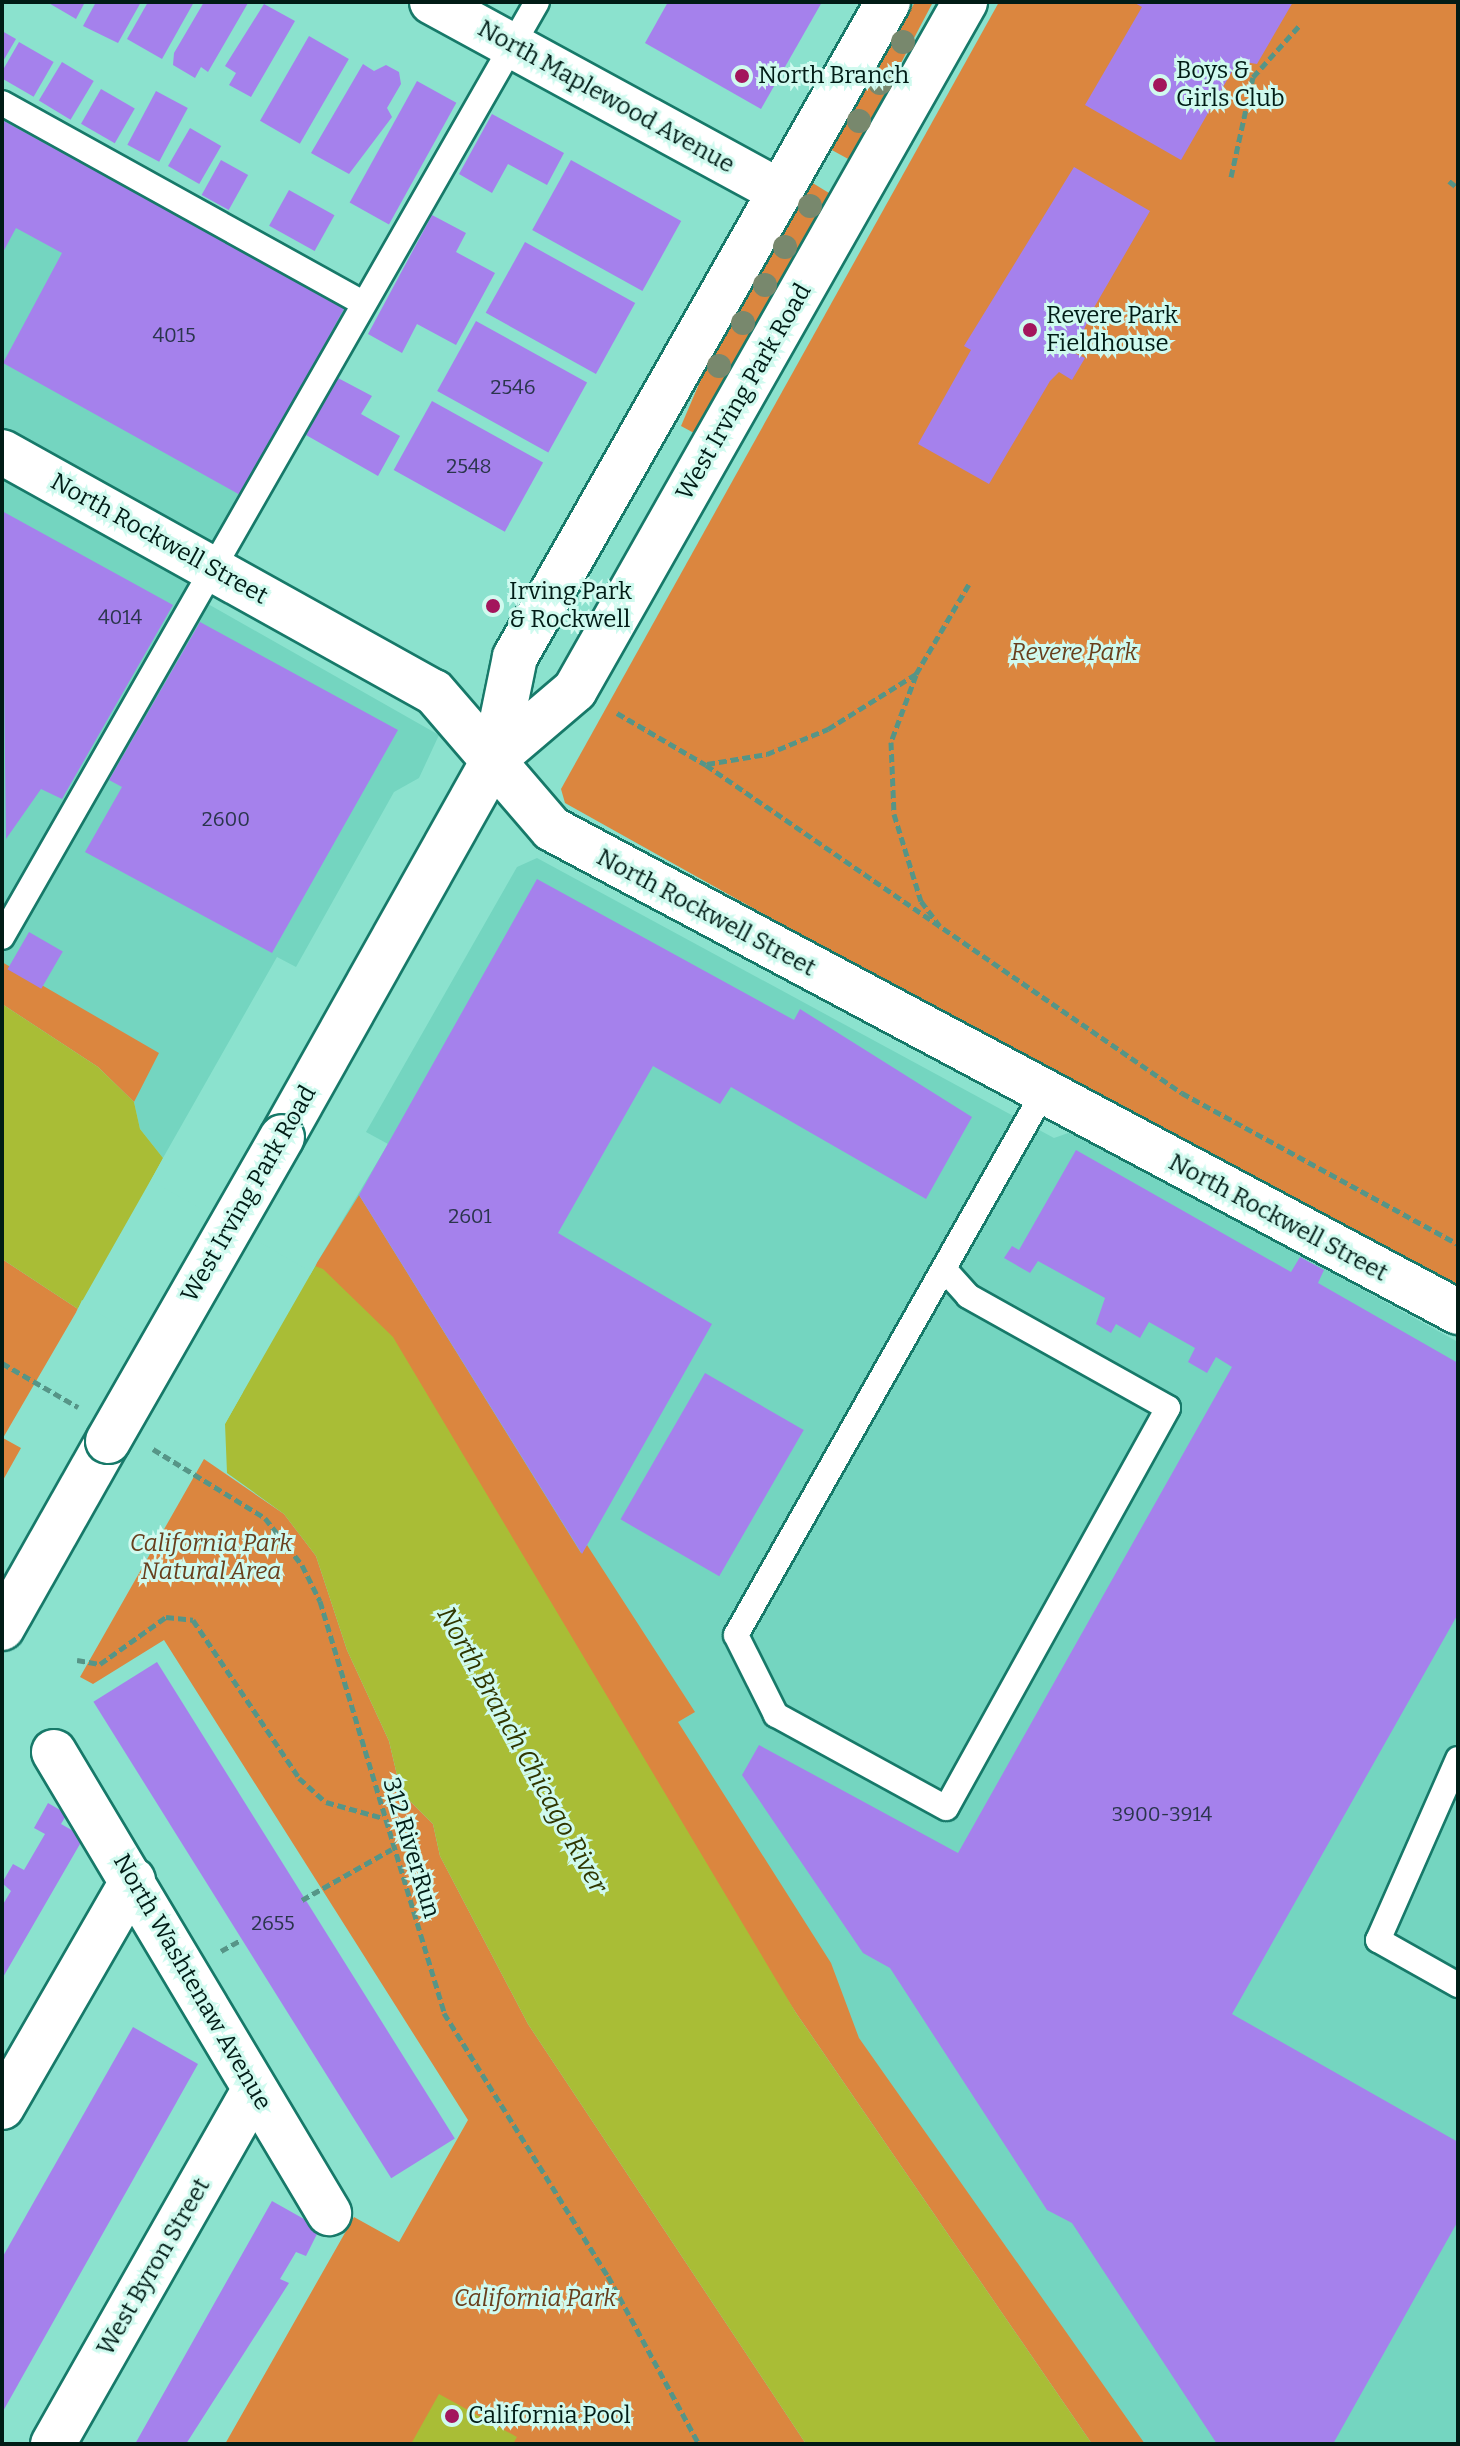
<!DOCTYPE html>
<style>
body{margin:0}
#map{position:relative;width:1460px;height:2446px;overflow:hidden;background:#8be2ce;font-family:Bitter,serif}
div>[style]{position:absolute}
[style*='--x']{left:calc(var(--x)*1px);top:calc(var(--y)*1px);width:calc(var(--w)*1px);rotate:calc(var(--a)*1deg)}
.built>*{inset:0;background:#74d5c0}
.green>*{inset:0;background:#db863f}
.water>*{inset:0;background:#a9bd36}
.pier>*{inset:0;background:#8be2ce}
.building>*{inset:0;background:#a581ec;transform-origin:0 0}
.path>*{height:5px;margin-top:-2.5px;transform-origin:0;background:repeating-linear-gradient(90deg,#569587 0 8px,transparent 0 12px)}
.roads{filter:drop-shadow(2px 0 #177969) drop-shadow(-2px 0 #177969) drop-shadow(0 2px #177969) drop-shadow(0 -2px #177969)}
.lane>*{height:24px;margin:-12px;padding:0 12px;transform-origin:12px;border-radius:12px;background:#fff}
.street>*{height:44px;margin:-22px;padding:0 22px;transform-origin:22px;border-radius:22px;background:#fff}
.primary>*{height:44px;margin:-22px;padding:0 22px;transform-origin:22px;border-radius:22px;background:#fff}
.bridges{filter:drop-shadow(2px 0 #177969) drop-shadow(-2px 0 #177969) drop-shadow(0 2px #177969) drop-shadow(0 -2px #177969)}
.primary-bridge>*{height:44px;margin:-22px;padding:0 22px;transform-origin:22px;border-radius:22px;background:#fff}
.trees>*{width:24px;height:24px;margin:-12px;border-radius:50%;background:#78886d}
.dots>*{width:22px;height:22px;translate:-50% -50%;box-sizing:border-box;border:4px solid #d0faef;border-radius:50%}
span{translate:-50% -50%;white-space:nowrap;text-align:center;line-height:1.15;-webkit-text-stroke:6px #d0faef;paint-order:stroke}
.number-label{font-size:20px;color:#2a354c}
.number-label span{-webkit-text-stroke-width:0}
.poi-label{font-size:24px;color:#011c16}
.left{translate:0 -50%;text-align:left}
.street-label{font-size:24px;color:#011c16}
.park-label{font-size:24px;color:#683f1d;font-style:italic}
.water-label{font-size:26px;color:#2f3600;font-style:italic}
.frame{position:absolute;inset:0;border:4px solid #011c16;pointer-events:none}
</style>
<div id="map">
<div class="built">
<div style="clip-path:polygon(2px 95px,367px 296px,194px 596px,439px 735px,419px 778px,394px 792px,296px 967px,277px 957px,163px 1158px,140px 1129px,134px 1102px,99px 1067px,2px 1004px)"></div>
<div style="clip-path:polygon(537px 858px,1054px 1138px,1074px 1131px,1458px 1342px,1458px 2444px,1092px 2444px,315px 1266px,388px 1144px,366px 1132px,517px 867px)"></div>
</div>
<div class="green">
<div style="clip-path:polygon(915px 2px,933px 2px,850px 160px,830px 149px)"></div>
<div style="clip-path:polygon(999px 2px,1458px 2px,1458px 1302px,565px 803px,561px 789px)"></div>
<div style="clip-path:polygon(811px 182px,829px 193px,694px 433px,681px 426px,708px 363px)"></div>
<div style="clip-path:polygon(2px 962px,159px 1053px,134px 1102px,98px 1067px,2px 1004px)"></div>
<div style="clip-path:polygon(359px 1195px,581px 1553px,587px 1545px,695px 1712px,678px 1722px,831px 1963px,859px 2038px,1145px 2444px,1092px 2444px,796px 2013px,315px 1266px)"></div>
<div style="clip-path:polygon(2px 1259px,78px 1309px,3px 1438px,21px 1448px,2px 1482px)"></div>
<div style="clip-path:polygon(204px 1459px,284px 1514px,316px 1556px,347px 1650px,389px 1741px,401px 1792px,433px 1824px,440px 1856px,528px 2024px,806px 2444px,225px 2444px,354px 2217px,399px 2242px,468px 2120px,164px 1640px,93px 1684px,80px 1677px)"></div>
</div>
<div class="water">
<div style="clip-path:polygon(2px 1004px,98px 1067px,134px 1102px,140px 1129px,163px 1158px,149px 1184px,310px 1275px,315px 1266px,323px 1269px,393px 1337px,796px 2013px,1092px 2444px,806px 2444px,528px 2024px,440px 1856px,433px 1824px,401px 1792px,389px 1741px,347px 1650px,316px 1556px,284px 1514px,227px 1473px,225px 1424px,243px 1392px,82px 1300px,78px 1309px,2px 1259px)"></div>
<div style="clip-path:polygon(439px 2394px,517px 2437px,513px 2444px,411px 2444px)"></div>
</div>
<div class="pier">
<div style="clip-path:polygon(165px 1155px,154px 1182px,308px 1270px,317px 1263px,222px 1429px,238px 1393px,84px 1305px,76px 1312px)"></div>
</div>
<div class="building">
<div style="clip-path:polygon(47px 2px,85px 2px,76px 19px)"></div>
<div style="clip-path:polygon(96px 2px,141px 2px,118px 43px,83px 26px)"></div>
<div style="clip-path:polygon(148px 2px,194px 2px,162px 59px,127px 39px)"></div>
<div style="clip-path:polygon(204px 2px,248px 3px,208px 72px,201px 67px,195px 78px,173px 65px,174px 53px)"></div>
<div style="clip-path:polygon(668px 2px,822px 2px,761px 109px,645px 43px)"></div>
<div style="clip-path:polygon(1133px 2px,1293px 2px,1257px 64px,1238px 61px,1181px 160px,1085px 105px,1142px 7px)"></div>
<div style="clip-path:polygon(264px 4px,295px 21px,251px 97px,229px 85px,236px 73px,225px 66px)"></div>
<div style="clip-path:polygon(2px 31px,16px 39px,2px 63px)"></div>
<div style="left:309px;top:36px;width:46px;height:98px;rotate:30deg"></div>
<div style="left:19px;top:42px;width:40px;height:40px;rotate:30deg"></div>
<div style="left:62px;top:62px;width:37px;height:45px;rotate:31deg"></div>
<div style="clip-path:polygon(363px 64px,374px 71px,386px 65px,399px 72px,401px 84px,387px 108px,392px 117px,349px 174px,311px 153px)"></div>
<div style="left:417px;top:81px;width:45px;height:139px;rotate:29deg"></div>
<div style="left:101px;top:89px;width:39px;height:40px;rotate:30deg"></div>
<div style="left:156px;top:91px;width:36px;height:61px;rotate:28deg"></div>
<div style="clip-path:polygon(492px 114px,564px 153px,547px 185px,508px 164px,492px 193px,459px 174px)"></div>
<div style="clip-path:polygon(2px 120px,345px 307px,242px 496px,3px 363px,62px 253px,16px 228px,2px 254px)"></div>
<div style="left:190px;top:128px;width:36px;height:44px;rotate:30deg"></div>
<div style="left:221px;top:160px;width:31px;height:40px;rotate:29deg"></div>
<div style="left:571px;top:160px;width:126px;height:80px;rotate:29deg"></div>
<div style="clip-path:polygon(1074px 167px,1150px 211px,1092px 311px,1074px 353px,1085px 358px,1072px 380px,1059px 372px,1050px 381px,989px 484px,918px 444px,971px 350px,964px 346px)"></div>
<div style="left:289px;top:190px;width:52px;height:41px;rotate:29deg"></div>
<div style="clip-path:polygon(432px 215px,466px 233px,456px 252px,495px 273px,456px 345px,417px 324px,402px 353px,368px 334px)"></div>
<div style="left:525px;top:242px;width:126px;height:81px;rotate:29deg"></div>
<div style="left:476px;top:321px;width:127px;height:80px;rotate:29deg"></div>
<div style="clip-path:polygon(338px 378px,372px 396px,361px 414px,400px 436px,378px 476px,306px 435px)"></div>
<div style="left:432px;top:401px;width:127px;height:79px;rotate:29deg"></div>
<div style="clip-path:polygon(2px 511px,173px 605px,62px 799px,41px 789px,6px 839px)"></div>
<div style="clip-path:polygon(200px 622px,398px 730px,272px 953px,85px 852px,122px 787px,109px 780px)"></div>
<div style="clip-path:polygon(537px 879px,794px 1020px,800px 1009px,972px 1117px,926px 1199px,731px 1087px,720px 1104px,653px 1066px,558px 1233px,712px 1324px,582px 1554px,359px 1195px)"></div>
<div style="left:29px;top:932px;width:39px;height:43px;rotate:30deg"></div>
<div style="clip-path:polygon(1076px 1150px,1291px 1272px,1300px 1257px,1324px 1270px,1318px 1283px,1458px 1363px,1458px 1614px,1232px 2014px,1458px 2142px,1458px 2221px,1333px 2444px,1217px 2444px,1072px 2223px,1047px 2210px,890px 1968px,863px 1953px,742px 1775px,759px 1745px,958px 1853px,1232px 1367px,1216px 1357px,1207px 1373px,1188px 1362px,1195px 1348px,1149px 1322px,1140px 1338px,1116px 1324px,1111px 1333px,1096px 1324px,1105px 1298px,1038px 1261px,1030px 1273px,1004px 1258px,1012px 1246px,1019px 1250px)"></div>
<div style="left:705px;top:1373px;width:114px;height:169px;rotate:30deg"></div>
<div style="left:157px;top:1662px;width:562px;height:75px;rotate:58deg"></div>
<div style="clip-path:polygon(48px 1803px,67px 1814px,61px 1824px,84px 1837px,2px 1979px,2px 1906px,11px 1891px,2px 1883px,13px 1864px,24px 1870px,45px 1834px,34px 1828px)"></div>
<div style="clip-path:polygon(133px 2027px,198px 2064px,2px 2413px,2px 2258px)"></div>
<div style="clip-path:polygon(272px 2201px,320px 2228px,306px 2256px,296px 2252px,280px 2279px,289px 2283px,186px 2444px,135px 2444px)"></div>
</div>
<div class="path">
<div style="--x:1231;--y:177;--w:102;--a:-77.6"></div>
<div style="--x:1253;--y:77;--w:69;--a:-48"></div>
<div style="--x:1449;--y:181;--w:11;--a:38"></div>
<div style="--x:916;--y:675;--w:72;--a:110.5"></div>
<div style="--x:891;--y:742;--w:72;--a:87.6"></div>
<div style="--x:894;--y:814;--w:91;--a:72.8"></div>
<div style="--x:921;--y:901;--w:31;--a:53"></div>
<div style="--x:617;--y:713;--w:103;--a:30.3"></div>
<div style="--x:706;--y:765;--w:578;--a:34.57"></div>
<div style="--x:1182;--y:1093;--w:315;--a:28.7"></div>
<div style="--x:707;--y:764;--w:61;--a:-9.5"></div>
<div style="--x:767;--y:754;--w:66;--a:-22.3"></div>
<div style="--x:828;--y:729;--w:104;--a:-32"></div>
<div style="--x:916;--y:674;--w:104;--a:-59.5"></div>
<div style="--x:2;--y:1363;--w:88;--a:30.1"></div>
<div style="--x:153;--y:1449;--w:132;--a:31.6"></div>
<div style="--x:265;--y:1518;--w:60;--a:51.8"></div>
<div style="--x:302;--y:1565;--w:40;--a:63.4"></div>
<div style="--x:320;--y:1601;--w:430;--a:73.2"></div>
<div style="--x:444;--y:2013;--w:310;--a:58.1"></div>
<div style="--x:608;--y:2276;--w:191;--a:61.6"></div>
<div style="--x:77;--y:1660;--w:23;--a:10"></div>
<div style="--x:100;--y:1664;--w:81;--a:-35.5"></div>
<div style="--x:166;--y:1617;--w:27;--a:6"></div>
<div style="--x:193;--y:1620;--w:190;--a:56.1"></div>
<div style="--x:299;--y:1778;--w:36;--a:42"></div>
<div style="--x:326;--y:1802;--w:59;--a:15.7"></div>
<div style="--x:302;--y:1900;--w:103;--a:-29.5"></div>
<div style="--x:221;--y:1951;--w:23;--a:-29"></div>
</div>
<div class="roads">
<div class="lane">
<div style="--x:2;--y:103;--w:410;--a:29"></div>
<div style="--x:2;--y:937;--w:1077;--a:-60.22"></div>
<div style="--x:944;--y:1269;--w:36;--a:48"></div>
<div style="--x:968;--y:1296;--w:229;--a:29.2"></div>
<div style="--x:1168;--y:1408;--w:457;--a:119"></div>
<div style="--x:946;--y:1808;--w:194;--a:-151.3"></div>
<div style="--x:776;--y:1715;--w:89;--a:-116.6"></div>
<div style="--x:736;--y:1635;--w:621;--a:-60.46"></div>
<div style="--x:1458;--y:1759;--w:198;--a:113.8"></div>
<div style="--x:1378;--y:1940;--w:92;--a:29.4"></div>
</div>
<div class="street">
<div style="--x:432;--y:2;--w:397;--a:28.6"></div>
<div style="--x:2;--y:452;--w:494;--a:29.1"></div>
<div style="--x:434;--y:692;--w:181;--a:49.3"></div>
<div style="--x:552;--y:829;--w:1027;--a:28.06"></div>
<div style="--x:54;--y:1752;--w:537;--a:59.18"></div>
<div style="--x:2;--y:2107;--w:262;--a:-60"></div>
<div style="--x:53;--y:2444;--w:408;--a:-60.4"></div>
</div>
<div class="primary">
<div style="--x:494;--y:759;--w:106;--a:-40.4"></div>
<div style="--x:575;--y:690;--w:791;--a:-60.45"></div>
<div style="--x:282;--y:1137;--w:433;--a:-60.7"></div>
<div style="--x:494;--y:759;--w:104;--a:-78.4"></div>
<div style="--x:515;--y:657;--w:754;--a:-60.34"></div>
<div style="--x:2;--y:1628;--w:215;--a:-60.5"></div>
</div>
</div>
<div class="bridges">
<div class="primary-bridge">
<div style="--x:108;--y:1441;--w:350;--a:-60.2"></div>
</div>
</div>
<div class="trees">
<div style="left:903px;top:42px"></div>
<div style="left:880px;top:83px"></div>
<div style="left:859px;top:121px"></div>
<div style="left:810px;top:206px"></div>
<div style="left:785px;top:247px"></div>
<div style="left:765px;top:285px"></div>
<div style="left:743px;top:323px"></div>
<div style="left:719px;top:366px"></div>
</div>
<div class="dots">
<div style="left:742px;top:76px;background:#a3165c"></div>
<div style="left:1160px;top:85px;background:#a3165c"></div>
<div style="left:1030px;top:330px;background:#a3165c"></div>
<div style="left:493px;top:606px;background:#a3165c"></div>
<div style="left:452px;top:2416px;background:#a3165c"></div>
</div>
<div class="number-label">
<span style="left:174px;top:335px">4015</span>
<span style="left:513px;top:387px">2546</span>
<span style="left:469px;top:466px">2548</span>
<span style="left:120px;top:617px">4014</span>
<span style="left:226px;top:819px">2600</span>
<span style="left:470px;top:1216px">2601</span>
<span style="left:1162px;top:1814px">3900-3914</span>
<span style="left:273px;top:1923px">2655</span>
</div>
<div class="poi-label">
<span class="left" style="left:1176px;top:85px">Boys &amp;<br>Girls Club</span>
<span class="left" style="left:758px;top:76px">North Branch</span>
<span class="left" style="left:1046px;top:330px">Revere Park<br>Fieldhouse</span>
<span class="left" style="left:509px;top:606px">Irving Park<br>&amp; Rockwell</span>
<span class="left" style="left:468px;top:2416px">California Pool</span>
</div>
<div class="street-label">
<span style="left:606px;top:97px;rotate:29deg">North Maplewood Avenue</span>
<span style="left:744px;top:392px;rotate:-60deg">West Irving Park Road</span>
<span style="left:159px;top:539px;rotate:29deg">North Rockwell Street</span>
<span style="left:706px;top:913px;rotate:28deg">North Rockwell Street</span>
<span style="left:249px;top:1194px;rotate:-60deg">West Irving Park Road</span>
<span style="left:1278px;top:1218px;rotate:28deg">North Rockwell Street</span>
<span style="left:411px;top:1848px;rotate:73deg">312 RiverRun</span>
<span style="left:192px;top:1982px;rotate:60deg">North Washtenaw Avenue</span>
<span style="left:154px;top:2267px;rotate:-60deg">West Byron Street</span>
</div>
<div class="park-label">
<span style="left:1074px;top:653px">Revere Park</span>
<span style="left:211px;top:1558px">California Park<br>Natural Area</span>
<span style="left:535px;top:2299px">California Park</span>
</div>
<div class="water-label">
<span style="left:522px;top:1750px;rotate:61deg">North Branch Chicago River</span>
</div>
<div class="frame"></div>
</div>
